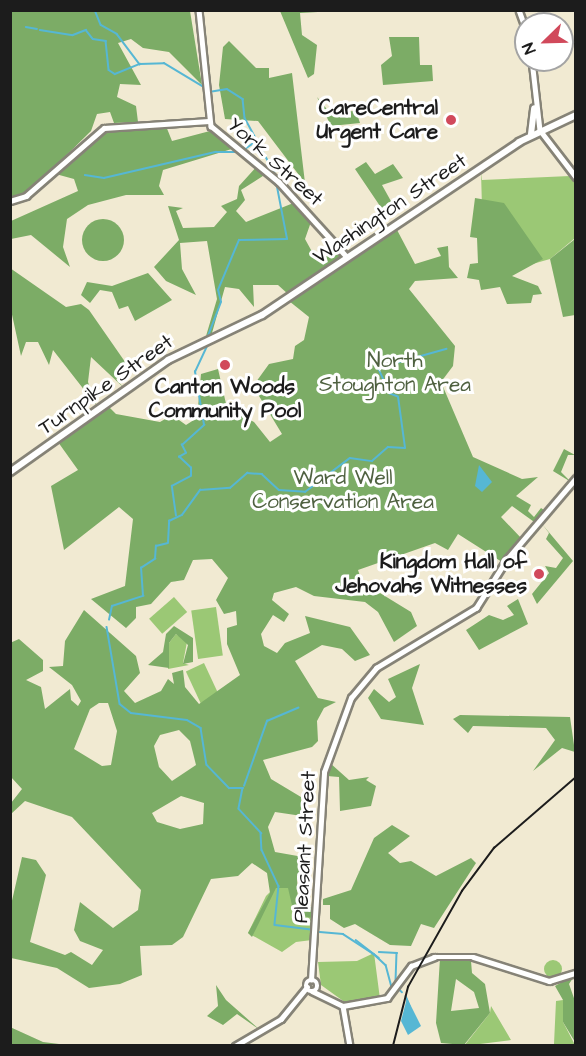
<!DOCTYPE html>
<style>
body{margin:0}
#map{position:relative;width:586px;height:1056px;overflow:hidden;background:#f1ead2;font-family:"Architects Daughter",sans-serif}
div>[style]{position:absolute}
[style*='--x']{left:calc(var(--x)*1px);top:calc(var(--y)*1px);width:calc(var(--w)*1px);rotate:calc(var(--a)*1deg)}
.green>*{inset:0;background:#9bc875;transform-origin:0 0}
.round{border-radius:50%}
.forest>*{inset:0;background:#7cac66}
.water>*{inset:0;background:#56b7d4}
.stream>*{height:1.5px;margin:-0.75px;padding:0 0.75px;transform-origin:0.75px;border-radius:0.75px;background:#56b7d4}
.roads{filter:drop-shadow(2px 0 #868377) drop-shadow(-2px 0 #868377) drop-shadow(0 2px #868377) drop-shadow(0 -2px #868377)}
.secondary>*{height:4.5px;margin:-2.25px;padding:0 2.25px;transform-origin:2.25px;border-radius:2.25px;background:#fff}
.secondary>.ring{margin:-2.25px;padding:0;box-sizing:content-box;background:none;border:4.5px solid #fff;border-radius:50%}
.primary>*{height:6px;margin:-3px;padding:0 3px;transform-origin:3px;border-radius:3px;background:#fff}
.rail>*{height:1.5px;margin:-0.75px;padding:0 0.75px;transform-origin:0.75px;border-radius:0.75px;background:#1c1c1c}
.dots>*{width:16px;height:16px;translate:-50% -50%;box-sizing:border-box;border:3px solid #fff;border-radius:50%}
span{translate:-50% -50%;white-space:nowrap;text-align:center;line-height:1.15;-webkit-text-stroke:6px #fff;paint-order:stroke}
.poi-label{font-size:21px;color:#1c1c1c;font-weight:700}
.right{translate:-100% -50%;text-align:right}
.street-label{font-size:21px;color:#1c1c1c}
.park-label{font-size:21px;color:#4f6140}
.frame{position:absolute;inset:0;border:12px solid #1c1c1c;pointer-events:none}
.north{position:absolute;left:514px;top:12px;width:60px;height:60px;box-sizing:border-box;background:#fff;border:2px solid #a4a4a4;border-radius:50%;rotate:247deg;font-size:16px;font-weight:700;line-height:24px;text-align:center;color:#1c1c1c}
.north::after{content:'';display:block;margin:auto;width:21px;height:27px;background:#d1495b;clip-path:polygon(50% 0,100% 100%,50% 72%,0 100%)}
</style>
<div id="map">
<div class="green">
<div style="clip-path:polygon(481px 172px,482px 180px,570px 176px,575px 182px,575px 238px,550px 259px,484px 278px)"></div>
<div style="left:174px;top:597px;width:20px;height:33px;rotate:49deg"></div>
<div style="left:216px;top:607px;width:49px;height:25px;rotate:82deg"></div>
<div style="clip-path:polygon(176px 634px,187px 642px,183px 663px,189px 665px,168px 669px,169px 643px)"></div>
<div style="left:204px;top:663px;width:35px;height:20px;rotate:65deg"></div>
<div style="clip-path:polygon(291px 887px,295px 902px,315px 920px,312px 940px,296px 942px,282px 952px,248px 933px,266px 896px,274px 888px)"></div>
<div style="clip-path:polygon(374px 953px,380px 999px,346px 1003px,321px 985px,318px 962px,357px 961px)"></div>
<div class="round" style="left:544px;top:960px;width:18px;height:18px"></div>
<div style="clip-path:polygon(563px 1000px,563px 1022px,575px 1045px,554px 1044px,556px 1001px)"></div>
<div style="clip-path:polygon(491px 1006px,511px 1040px,464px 1046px,490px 1013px)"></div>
</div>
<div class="forest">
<div style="clip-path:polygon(11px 11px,190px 11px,202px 85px,169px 52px,143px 48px,131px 39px,118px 43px,141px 85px,120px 84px,117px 97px,136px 106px,138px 122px,114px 123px,110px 112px,97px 114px,91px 131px,29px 192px,11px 202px)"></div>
<div style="clip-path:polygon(280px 11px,336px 11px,300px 13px,302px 35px,317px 45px,314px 74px,308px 78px)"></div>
<div style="clip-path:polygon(389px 37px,419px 37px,420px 65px,432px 65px,433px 81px,383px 85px,381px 65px,392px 56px)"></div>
<div style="clip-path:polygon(229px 41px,256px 68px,269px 68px,269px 78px,292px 73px,305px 183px,258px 121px,225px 119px,219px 85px,223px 47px)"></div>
<div style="clip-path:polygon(317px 97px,330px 113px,354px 111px,358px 104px,370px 103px,372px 110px,357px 114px,360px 123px,331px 126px)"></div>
<div style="clip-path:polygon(166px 126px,172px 141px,210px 131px,235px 148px,163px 170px,159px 186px,164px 195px,126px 195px,88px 205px,67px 219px,63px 247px,70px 267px,31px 235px,11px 239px,11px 221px,78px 191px,74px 179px,52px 173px,104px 130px)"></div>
<div style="clip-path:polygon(366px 162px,375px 174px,393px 164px,403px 178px,382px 185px,392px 203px,382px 209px,355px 169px)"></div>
<div style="clip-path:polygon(258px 165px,266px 174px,241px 190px,245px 200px,236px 211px,246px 222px,296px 202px,312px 219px,305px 239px,316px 259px,324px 262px,324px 234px,340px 257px,288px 294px,278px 285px,253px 285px,254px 307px,239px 289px,225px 287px,212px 333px,206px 336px,217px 299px,207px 241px,180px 243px,182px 269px,196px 295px,166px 281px,154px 267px,179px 240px,168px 206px,183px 208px,176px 211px,183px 228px,214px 227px,227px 212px,221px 206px,237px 199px,239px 186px)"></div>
<div style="clip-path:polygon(475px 198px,504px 203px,543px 259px,512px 276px,538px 286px,542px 294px,533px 295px,531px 303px,507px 304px,500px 287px,481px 290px,479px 280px,467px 278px,470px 264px,478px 263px,477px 238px,470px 237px)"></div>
<div class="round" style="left:82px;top:219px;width:42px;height:42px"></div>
<div style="clip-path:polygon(evenodd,396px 228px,415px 264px,441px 256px,437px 248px,448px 246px,449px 267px,458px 278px,415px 281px,409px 289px,455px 346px,453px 366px,441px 382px,473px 457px,522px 479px,538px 477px,516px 496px,531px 505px,528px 511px,534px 517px,541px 508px,547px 512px,537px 524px,512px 506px,501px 517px,522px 539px,502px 562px,458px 534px,448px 550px,435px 543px,358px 570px,362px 582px,411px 612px,417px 626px,394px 642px,378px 612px,365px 602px,314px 596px,296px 587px,274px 593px,272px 600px,289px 614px,284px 622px,273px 615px,261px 634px,264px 646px,277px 653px,285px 643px,310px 633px,305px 616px,350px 627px,370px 655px,355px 661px,342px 649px,322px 645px,295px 661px,318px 698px,336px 702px,324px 708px,317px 721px,318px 741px,312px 747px,263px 760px,271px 779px,301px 797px,302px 816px,275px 812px,268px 827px,275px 852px,309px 858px,297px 877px,298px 905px,315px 908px,312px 918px,294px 914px,288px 888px,276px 888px,252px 937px,248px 933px,270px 893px,267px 873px,252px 863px,238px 876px,211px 879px,183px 937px,172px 945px,140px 946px,142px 975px,120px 984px,89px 988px,57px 968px,11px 958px,11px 905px,22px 857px,36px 860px,46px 875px,30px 942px,65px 955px,71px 952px,92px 965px,103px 950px,80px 941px,74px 930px,80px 902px,113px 928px,138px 910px,141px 890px,72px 817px,25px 801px,11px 814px,11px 803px,22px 789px,11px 777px,10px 643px,19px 639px,43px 660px,43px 671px,26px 680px,41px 687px,45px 709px,70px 689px,71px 700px,78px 706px,81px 701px,72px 685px,49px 667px,63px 666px,65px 641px,84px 610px,136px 656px,140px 673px,124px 691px,135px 703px,161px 691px,168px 679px,174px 684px,172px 673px,183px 670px,185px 687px,199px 704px,240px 675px,227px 644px,227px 628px,237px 625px,236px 611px,224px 614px,216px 600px,228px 578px,212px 559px,193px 560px,184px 580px,171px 582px,151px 604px,136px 607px,136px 618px,126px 628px,91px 599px,125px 586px,133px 519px,119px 507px,64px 550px,51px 486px,78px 470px,58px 442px,109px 407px,116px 414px,160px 422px,172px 415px,186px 425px,197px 418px,201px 374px,218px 369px,227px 408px,254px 422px,270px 442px,282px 434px,253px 386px,269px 364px,293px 359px,295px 346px,304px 340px,309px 317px,289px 301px,396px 228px,99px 703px,108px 703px,117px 731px,111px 765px,102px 766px,74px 749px,90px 709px,99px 703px,396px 228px,179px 730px,190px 741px,196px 765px,172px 781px,159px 767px,154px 746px,160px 735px,179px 730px,396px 228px,181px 796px,204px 803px,203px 824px,180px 829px,157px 822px,152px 813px,181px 796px)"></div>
<div style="clip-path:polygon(575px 239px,575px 315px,563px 317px,550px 259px)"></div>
<div style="clip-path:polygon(10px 268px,66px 307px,81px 304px,89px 310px,130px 369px,116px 379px,124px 388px,91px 357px,88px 382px,96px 405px,53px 350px,49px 365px,38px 342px,26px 342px,21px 356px,11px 310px)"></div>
<div style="clip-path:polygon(148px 273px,172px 300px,135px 321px,128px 306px,119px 309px,112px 292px,100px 290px,90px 303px,81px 295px,87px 282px,112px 286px)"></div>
<div style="clip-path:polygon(564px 449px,575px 455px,568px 455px,561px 472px,571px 482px,553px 471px)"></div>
<div style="clip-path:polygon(542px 524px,573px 561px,537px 604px,532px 594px,549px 573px,545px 566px,556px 568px,563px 558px,546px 539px,549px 533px)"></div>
<div style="clip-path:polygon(518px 599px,528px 624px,479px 650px,466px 630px,489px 615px,503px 620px,514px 615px,507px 606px)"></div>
<div style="clip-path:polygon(174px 626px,193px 638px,193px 662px,183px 664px,188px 645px,176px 634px,169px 643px,169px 668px,148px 665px,163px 652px,166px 634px)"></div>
<div style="clip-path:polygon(420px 664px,412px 688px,424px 725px,381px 719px,368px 698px,374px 689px,389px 702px,396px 697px,388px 679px)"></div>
<div style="clip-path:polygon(460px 715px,570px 717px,575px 752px,562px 748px,533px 771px,555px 740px,546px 728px,473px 726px,468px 733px,453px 719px)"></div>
<div style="clip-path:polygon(330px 763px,349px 780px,369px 777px,366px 780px,376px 786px,371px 806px,340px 811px,339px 777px,327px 776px)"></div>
<div style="clip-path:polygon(392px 825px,410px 836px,388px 853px,400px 863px,411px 861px,436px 876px,471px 858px,476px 863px,434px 928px,421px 924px,411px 946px,390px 945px,355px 924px,344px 928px,330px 919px,330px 905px,323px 905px,323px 899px,351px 890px,374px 838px)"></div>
<div style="clip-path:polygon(evenodd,440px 958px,471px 961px,472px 973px,485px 984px,490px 1013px,464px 1045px,441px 1043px,436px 1023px,440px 958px,456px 979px,474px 992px,479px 1008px,451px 1011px,456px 979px)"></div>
<div style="clip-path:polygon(575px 975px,569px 984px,575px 1001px,575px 1042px,563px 1022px,563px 1000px,555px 986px)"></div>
<div style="clip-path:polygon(216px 985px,226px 1000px,260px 1030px,237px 1014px,223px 1025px,207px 1016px,218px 1006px)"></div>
<div style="clip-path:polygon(10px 1027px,43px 1042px,67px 1045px,11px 1045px)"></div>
</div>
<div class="water">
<div style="clip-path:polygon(479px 465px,492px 482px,482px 492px,475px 486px)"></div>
<div style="clip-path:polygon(407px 998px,421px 1026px,408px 1035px,401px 1021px)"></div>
</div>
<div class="stream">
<div style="--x:95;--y:10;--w:16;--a:68"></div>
<div style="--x:101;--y:25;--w:18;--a:29"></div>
<div style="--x:117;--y:34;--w:38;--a:53"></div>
<div style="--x:26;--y:27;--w:11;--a:10"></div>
<div style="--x:40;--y:30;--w:33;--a:9"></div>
<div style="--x:73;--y:35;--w:14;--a:-21"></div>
<div style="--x:86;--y:30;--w:11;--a:52"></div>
<div style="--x:93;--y:39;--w:13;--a:9"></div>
<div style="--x:106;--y:41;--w:29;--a:84"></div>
<div style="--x:109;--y:70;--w:7;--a:34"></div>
<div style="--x:115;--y:74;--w:27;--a:-22"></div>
<div style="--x:140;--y:64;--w:24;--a:-2"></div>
<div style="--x:164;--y:63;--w:47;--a:31"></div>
<div style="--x:209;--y:92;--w:18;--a:-9"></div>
<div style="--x:227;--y:89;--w:19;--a:32"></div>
<div style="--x:243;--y:99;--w:19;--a:84"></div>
<div style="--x:245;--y:118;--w:69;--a:61.6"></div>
<div style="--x:245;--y:149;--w:16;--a:-35"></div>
<div style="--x:85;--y:175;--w:19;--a:9"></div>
<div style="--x:104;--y:178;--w:115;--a:-13.1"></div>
<div style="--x:216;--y:152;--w:23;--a:0"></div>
<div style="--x:208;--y:336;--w:36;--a:-69"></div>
<div style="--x:221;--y:302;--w:12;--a:-104"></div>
<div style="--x:218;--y:290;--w:54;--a:-67.2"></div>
<div style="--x:239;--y:240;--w:48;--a:-1.2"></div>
<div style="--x:287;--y:239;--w:53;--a:-100.9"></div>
<div style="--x:176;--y:516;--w:30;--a:-98"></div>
<div style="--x:172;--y:486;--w:21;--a:-28"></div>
<div style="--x:191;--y:476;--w:8;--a:-90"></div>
<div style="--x:191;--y:468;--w:16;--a:-137"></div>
<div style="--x:179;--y:457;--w:8;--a:-30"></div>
<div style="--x:186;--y:453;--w:9;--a:-117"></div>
<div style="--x:182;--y:445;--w:30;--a:-42"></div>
<div style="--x:204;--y:425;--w:54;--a:-99.6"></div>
<div style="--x:195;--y:372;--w:33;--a:-65"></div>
<div style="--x:109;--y:620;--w:14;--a:-78"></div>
<div style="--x:112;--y:606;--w:33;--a:-18"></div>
<div style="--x:143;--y:596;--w:28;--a:-94"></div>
<div style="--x:141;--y:568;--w:17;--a:-33"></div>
<div style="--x:155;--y:559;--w:13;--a:-86"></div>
<div style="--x:156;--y:546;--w:12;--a:-14"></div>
<div style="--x:168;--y:543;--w:22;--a:-87"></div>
<div style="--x:169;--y:521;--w:14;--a:-25"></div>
<div style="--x:182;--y:515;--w:31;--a:-54"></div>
<div style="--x:200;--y:490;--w:30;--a:-4"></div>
<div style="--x:230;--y:488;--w:23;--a:-41"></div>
<div style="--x:247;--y:473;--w:15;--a:4"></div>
<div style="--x:262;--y:474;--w:23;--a:43"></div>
<div style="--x:279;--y:490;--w:26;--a:4"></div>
<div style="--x:305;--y:492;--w:56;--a:-37.1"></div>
<div style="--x:350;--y:458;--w:22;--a:8"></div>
<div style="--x:372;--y:461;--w:21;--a:-41"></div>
<div style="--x:388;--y:447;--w:17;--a:3"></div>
<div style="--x:405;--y:448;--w:51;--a:-97.8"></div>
<div style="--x:398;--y:397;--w:9;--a:-159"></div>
<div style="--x:390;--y:394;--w:29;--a:-115"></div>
<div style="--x:378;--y:368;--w:71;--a:-15.6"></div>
<div style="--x:107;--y:627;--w:78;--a:80.4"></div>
<div style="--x:120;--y:704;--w:14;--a:39"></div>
<div style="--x:131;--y:713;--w:56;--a:7.1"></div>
<div style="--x:187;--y:720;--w:16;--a:30"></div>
<div style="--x:201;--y:728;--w:37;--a:81"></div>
<div style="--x:207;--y:765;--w:32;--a:46"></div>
<div style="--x:229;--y:788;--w:14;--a:0"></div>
<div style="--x:243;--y:788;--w:21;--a:101"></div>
<div style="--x:239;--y:809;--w:33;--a:47"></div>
<div style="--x:261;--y:833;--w:17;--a:87"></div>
<div style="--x:262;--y:850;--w:40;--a:65"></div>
<div style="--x:279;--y:886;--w:39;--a:96"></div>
<div style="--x:275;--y:925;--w:38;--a:7"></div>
<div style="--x:244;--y:786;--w:69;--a:-70.5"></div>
<div style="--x:267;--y:721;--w:34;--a:-23"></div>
<div style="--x:320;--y:932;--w:23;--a:5"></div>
<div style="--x:343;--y:934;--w:37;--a:33"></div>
<div style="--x:374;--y:954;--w:16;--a:43"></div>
<div style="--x:386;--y:965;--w:23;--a:75"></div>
<div style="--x:356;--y:940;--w:29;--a:38"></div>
<div style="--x:379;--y:952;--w:18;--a:3"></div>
<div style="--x:397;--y:953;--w:31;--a:92"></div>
<div style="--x:400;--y:990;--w:3;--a:45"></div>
<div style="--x:406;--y:996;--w:11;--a:68"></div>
</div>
<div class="roads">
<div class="secondary">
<div style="--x:199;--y:10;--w:117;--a:84.1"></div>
<div style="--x:211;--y:126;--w:88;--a:39.5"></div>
<div style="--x:279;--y:182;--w:101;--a:47.8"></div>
<div style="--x:519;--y:10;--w:20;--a:70"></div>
<div style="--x:532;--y:60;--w:70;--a:83.5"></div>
<div style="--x:540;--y:130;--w:59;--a:52.5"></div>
<div style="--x:10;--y:201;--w:17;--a:-17"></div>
<div style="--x:26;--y:196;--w:103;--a:-41.1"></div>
<div style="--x:104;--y:128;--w:105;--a:-3.8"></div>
<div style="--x:311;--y:980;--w:208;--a:-86.4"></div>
<div style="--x:324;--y:772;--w:79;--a:-70"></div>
<div style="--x:351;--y:698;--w:39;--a:-50"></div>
<div style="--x:376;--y:668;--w:117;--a:-31"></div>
<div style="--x:476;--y:608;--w:58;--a:-57.7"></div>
<div style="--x:507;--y:559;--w:106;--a:-49.6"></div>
<div class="ring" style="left:306.5px;top:980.5px;width:6.5px;height:6.5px"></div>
<div style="--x:312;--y:991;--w:34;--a:26"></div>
<div style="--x:343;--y:1006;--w:41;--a:80.1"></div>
<div style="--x:343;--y:1006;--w:45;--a:-10.3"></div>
<div style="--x:387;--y:998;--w:40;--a:-53"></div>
<div style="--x:411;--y:966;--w:25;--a:-21"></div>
<div style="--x:434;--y:957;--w:39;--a:0"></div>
<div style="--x:473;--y:957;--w:80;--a:17.5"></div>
<div style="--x:549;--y:981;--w:28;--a:-17"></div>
<div style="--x:235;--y:1046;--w:53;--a:-30.4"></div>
<div style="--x:281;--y:1019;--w:41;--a:-50.9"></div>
</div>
<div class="primary">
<div style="--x:531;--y:134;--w:26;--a:-83"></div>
<div style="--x:10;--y:472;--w:194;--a:-35.3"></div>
<div style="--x:168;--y:360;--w:104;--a:-25.6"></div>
<div style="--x:262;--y:315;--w:310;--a:-33.9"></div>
<div style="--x:519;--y:142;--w:63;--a:-25.3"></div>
</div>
</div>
<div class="rail">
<div style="--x:393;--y:1046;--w:61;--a:-75.7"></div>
<div style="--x:408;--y:987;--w:110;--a:-60.6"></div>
<div style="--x:462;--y:891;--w:54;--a:-53.3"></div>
<div style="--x:494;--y:848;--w:108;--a:-40.9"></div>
</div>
<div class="dots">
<div style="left:451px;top:120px;background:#d1495b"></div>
<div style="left:225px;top:365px;background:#d1495b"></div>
<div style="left:539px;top:574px;background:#d1495b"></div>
</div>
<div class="poi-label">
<span class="right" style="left:438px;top:120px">CareCentral<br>Urgent Care</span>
<span style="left:225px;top:399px">Canton Woods<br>Community Pool</span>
<span class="right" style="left:527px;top:574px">Kingdom Hall of<br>Jehovahs Witnesses</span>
</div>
<div class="street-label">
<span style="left:275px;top:162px;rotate:42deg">York Street</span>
<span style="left:390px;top:209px;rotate:-34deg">Washington Street</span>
<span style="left:106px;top:385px;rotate:-35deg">Turnpike Street</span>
<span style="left:305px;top:847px;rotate:-87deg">Pleasant Street</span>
</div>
<div class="park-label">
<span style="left:395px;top:373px">North<br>Stoughton Area</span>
<span style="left:343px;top:490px">Ward Well<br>Conservation Area</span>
</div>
<div class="frame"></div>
<div class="north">N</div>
</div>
